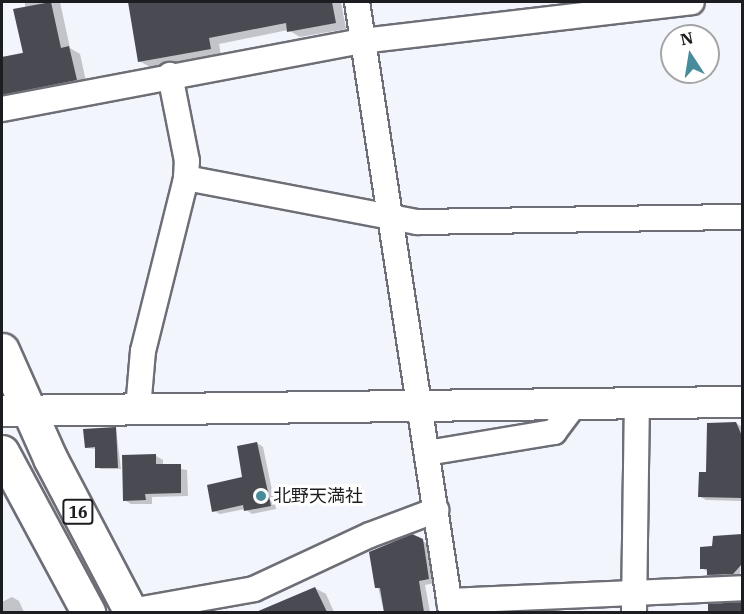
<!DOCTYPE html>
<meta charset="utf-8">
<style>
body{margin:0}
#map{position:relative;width:744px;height:614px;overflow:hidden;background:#f3f5fd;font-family:"IBM Plex Serif","Noto Sans JP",serif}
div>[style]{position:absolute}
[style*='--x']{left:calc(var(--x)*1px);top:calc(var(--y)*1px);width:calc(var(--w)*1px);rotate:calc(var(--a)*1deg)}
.shadow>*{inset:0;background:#0003}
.building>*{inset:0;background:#4a4b52}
.roads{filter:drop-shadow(2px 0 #6d6e76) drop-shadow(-2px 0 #6d6e76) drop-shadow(0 2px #6d6e76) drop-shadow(0 -2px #6d6e76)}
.minor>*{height:24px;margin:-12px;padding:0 12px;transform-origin:12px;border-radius:12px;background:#fff}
.tertiary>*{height:30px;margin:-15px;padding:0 15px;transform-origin:15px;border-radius:15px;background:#fff}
.trunk>*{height:33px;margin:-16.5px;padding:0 16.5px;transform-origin:16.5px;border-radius:16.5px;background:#fff}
.dots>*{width:16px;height:16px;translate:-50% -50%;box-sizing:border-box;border:3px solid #fff;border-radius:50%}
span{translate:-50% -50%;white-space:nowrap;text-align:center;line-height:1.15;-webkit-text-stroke:6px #fff;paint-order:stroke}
.shield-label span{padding:2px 4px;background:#fff;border:2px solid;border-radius:4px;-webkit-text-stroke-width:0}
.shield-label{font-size:16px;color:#1c1d20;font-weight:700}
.poi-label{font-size:18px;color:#1c1d20}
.left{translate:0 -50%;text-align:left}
.frame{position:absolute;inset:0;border:3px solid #1c1d20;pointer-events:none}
.north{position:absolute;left:660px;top:24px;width:60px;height:60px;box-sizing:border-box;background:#fff;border:2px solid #a4a5a6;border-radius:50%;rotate:348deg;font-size:16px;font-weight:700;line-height:24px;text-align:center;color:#1c1d20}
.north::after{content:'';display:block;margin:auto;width:21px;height:27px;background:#488b9b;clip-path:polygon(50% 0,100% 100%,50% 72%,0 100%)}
</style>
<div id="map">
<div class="shadow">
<div style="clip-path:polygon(25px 2px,60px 2px,70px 48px,80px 54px,87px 86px,12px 100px,2px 94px,2px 57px,25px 52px)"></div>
<div style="clip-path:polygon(129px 2px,341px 2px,346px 29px,300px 37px,288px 30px,219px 44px,221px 55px,150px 67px,139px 61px)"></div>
<div style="clip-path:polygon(736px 423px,742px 427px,742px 501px,706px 500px,699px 496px,707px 473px)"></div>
<div style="clip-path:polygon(116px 428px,121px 469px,100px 469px,96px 449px,86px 448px)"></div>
<div style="clip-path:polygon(257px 443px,263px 447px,276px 509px,252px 514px,245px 509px,220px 514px,214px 511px,244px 478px)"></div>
<div style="clip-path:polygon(156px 456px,163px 460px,163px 466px,187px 470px,188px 496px,152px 497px,152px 504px,131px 504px,124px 500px)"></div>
<div style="clip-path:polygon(742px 536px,740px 577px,716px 578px,702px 568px,714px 547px,714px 537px)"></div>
<div style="clip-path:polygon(422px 541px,430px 545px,435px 583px,425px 585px,430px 612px,384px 612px,370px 553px)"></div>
<div style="clip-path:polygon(315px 588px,326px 594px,334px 612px,260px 612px)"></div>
<div style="clip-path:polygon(12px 597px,19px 601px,24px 612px,2px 612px,2px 602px)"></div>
<div style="clip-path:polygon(740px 604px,742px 612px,709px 612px,709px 605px)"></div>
</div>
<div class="building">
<div style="clip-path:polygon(51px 2px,61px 48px,69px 46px,77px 80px,2px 95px,2px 57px,23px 53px,13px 9px)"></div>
<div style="clip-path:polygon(128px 2px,332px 2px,336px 23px,287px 32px,286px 23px,209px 38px,211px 49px,138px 62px)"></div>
<div style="clip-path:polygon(736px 422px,742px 436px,742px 498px,698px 497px,699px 472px,706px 472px,707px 423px)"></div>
<div style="clip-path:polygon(116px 427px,118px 468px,95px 468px,95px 447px,85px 448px,83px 429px)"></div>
<div style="clip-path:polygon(257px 442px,271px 506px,244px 511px,243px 505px,212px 512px,207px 485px,242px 477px,237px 446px)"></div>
<div style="clip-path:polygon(156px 454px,156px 464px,181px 464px,181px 493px,145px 494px,146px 500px,123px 501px,122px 455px)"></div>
<div style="clip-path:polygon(412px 534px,423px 539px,429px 579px,419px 581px,424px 612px,384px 612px,380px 588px,375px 588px,369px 552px)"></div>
<div style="clip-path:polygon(742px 534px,742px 564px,733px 574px,707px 575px,707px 569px,700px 569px,700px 547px,712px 546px,713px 536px)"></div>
<div style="clip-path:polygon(315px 587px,327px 612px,256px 612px)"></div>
<div style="clip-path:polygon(741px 602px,742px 612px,708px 612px,708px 604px)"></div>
</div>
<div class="roads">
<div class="minor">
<div style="--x:357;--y:2;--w:617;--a:81.24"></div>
<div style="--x:2;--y:109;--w:366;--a:-10.7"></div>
<div style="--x:362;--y:41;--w:332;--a:-6.7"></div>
<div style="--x:186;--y:178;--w:235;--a:10.8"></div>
<div style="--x:417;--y:222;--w:325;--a:-0.9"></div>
<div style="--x:138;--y:409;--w:58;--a:-85.1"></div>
<div style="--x:143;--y:351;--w:178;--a:-76"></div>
<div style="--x:186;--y:178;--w:17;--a:-87"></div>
<div style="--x:187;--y:161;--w:88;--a:-101.2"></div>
<div style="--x:427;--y:453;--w:129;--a:-9.4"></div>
<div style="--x:554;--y:432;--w:35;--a:-53"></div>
<div style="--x:449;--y:601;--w:293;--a:-2.5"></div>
<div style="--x:131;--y:611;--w:125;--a:-10.1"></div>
<div style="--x:254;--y:589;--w:128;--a:-25"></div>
<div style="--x:370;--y:535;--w:71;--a:-20.7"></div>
<div style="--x:634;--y:612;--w:208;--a:-89.2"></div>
</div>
<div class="tertiary">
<div style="--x:2;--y:411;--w:740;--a:-0.7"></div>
</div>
<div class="trunk">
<div style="--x:2;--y:350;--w:118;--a:66"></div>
<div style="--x:50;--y:458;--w:174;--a:62.3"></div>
<div style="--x:2;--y:452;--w:182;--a:61.7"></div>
</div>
</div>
<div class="dots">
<div style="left:261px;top:496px;background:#488b9b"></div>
</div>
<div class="shield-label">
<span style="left:78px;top:512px">16</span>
</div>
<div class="poi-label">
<span class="left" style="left:273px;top:496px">北野天満社</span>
</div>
<div class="frame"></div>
<div class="north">N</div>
</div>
